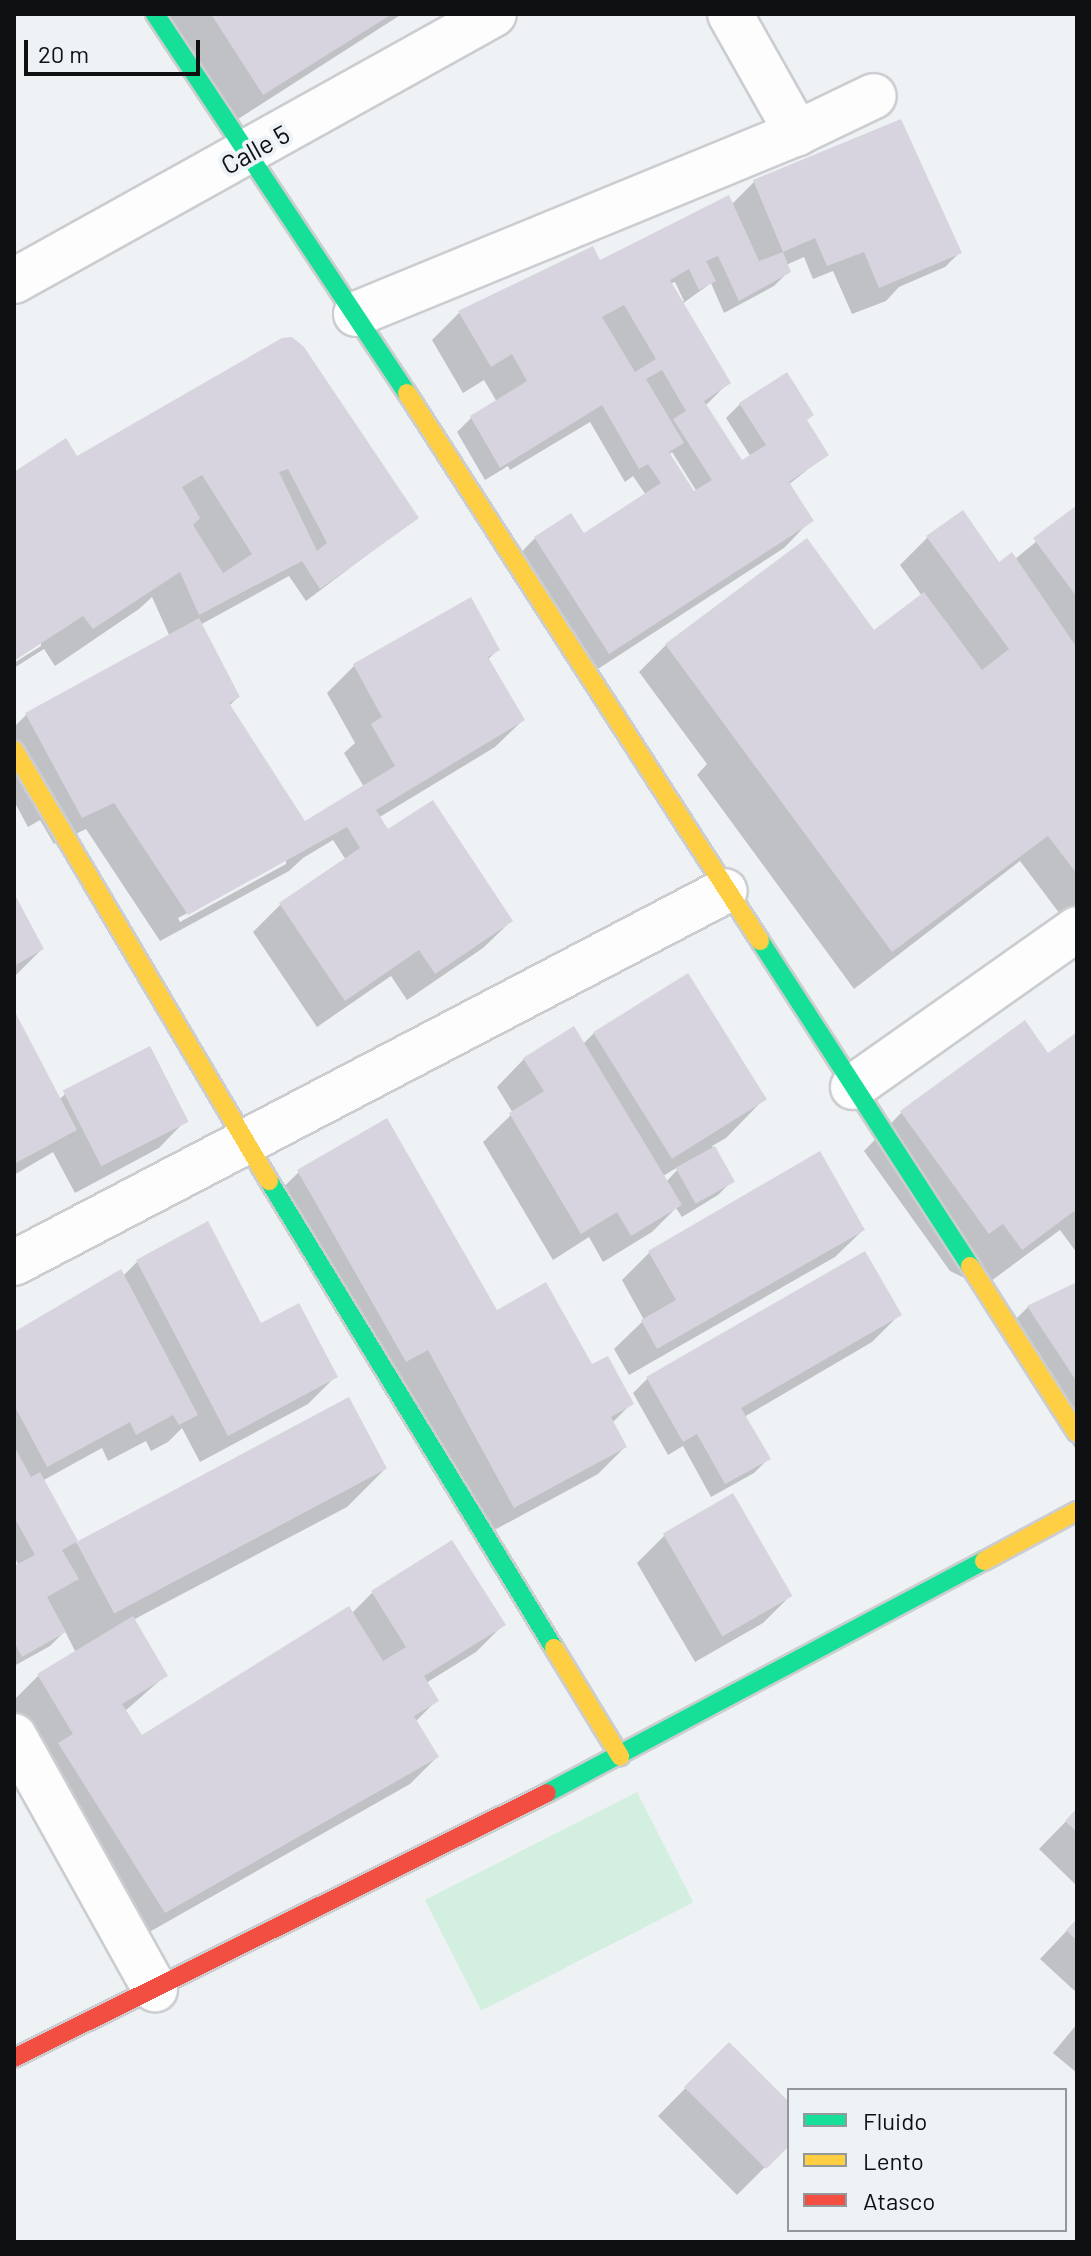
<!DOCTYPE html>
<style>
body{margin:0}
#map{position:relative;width:1091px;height:2256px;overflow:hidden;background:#eff2f5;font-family:Barlow,sans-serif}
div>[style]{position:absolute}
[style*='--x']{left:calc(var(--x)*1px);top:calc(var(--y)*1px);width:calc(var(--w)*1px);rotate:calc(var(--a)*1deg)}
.green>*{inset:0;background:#d2efdf;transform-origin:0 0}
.shadow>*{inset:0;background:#0003}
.building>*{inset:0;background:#d7d4df;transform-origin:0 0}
.roads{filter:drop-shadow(2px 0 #cbcdd0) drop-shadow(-2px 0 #cbcdd0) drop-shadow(0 2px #cbcdd0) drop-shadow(0 -2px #cbcdd0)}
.street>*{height:44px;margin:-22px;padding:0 22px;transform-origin:22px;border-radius:22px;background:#fdfdfe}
.fast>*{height:18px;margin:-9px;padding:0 9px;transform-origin:9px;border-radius:9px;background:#16e098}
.slow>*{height:18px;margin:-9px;padding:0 9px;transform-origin:9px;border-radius:9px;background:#ffcf43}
.jam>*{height:18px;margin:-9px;padding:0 9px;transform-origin:9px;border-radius:9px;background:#f24e42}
span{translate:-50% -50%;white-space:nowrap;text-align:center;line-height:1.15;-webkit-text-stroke:8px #edf2f7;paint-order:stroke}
.street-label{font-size:26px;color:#0e1011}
.frame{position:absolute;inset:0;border:16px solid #0e1011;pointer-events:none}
.legend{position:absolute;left:787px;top:2088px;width:280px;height:144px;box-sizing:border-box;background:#edf2f7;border:2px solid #94989b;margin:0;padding:10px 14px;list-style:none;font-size:24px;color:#0e1011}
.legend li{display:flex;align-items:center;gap:16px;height:40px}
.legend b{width:40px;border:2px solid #94989b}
.scale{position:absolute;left:24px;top:40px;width:176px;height:36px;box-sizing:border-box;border:4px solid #0e1011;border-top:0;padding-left:10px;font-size:24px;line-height:28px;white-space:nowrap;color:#0e1011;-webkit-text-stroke:6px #edf2f7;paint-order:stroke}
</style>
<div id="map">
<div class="green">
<div style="left:637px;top:1792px;width:124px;height:238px;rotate:63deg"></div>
</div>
<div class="shadow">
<div style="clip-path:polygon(167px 14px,402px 14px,235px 121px)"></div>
<div style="clip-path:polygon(evenodd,754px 182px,959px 253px,945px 267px,899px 287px,886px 301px,852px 314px,833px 271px,813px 279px,804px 257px,786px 265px,788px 272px,774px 286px,724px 313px,711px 283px,682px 304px,728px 383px,705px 406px,741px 463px,751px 457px,726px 418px,740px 404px,805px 421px,826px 455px,788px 485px,811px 520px,784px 548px,581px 680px,508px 566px,535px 538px,584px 535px,646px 495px,633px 476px,625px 482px,590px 422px,510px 470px,508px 466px,485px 480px,457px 432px,471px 418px,497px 402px,484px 380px,463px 393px,432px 340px,459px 313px,592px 248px,600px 263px,731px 205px,754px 182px,675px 282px,684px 301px,681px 303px,670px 284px,675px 282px,754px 182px,672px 452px,697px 492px,684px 499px,669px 455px,672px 452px)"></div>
<div style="clip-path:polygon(evenodd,283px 340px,416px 518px,306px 601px,289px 576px,200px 625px,238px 697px,229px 706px,304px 825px,364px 787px,344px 753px,355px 743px,327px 693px,354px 666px,470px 600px,498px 650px,487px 660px,523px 720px,495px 747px,378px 818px,385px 829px,511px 921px,483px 948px,407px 1000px,391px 976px,317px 1027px,253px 932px,281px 904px,346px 860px,333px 840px,303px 858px,289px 871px,160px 941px,86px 829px,54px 844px,40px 820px,28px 827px,14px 801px,14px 727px,26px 715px,170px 637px,152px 597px,139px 609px,55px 666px,44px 649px,14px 668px,14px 663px,41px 646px,41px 641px,14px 659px,14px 475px,76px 459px,283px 340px,286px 860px,286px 864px,180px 922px,178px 918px,286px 860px)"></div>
<div style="clip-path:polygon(1077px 508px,1077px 908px,1063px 918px,1020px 861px,854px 989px,697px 775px,707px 764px,639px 672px,666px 645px,874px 632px,922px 596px,900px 565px,927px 538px,962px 513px,999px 565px,1015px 559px)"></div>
<div style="clip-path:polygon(14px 898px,42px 949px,14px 977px)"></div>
<div style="clip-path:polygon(14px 1014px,59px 1100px,65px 1094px,186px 1120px,159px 1148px,75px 1193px,53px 1152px,14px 1175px)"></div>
<div style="clip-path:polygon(1024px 1023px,1048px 1055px,1077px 1034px,1077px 1253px,1060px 1230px,983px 1287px,950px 1271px,864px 1151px,901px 1113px)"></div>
<div style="clip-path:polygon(evenodd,594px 1033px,763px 1100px,726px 1138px,712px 1146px,732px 1181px,718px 1195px,682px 1217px,676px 1208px,652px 1232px,603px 1262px,589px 1237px,553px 1260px,483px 1142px,513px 1113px,497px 1087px,524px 1059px,582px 1045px,594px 1033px,678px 1167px,679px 1168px,666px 1182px,663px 1176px,678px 1167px)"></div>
<div style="clip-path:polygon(299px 1172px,497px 1313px,592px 1366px,631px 1404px,612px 1423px,625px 1447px,598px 1474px,487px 1534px,271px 1199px)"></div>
<div style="clip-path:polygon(863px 1230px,835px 1257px,629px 1375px,614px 1349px,644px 1320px,622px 1280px,649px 1253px)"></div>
<div style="clip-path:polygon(137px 1262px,260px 1326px,335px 1377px,308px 1404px,200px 1462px,182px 1428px,168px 1442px,151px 1451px,146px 1441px,108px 1461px,102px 1448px,42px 1481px,77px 1544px,385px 1469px,347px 1507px,133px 1620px,165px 1676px,125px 1711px,142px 1738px,351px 1614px,372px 1593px,503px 1625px,476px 1652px,426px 1683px,436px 1701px,415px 1722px,437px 1757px,410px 1784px,137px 1939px,45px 1759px,14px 1708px,14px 1700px,38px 1676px,76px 1653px,65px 1631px,50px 1646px,14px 1666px,14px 1569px,19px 1566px,14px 1556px,14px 1334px,122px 1277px)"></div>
<div style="clip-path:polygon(1077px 1285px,1077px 1451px,1001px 1334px,1028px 1307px)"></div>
<div style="clip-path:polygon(899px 1315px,872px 1342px,744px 1417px,768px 1459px,754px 1473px,711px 1497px,683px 1446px,668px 1455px,633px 1393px,647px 1379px)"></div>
<div style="clip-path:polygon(664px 1536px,790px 1596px,763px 1623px,695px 1662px,637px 1563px)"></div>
<div style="clip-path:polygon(1077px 1810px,1077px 1886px,1039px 1849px)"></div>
<div style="clip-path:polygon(1077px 1920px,1077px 1993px,1040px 1959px)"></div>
<div style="clip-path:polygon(1077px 2024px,1077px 2073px,1053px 2053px)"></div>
<div style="clip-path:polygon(729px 2044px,789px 2104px,789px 2143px,737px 2195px,658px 2116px)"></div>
</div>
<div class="building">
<div style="clip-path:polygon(211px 14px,392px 14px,263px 95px)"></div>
<div style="clip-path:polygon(901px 119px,962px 253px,879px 288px,864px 252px,827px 266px,815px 238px,783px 252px,753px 180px)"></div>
<div style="clip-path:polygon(evenodd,729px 195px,759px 261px,783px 252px,791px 272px,739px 301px,718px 256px,706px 261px,716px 281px,699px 290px,689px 269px,670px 280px,731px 383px,704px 401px,742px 460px,766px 445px,739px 403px,787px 372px,814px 415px,807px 420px,829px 455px,789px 482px,814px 521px,609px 654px,534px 537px,571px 513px,584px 533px,661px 483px,648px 464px,639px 469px,602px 405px,500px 468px,470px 416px,527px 381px,512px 354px,491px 367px,458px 311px,593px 246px,600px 260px,729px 195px,624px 305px,656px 359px,635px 372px,602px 317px,624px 305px,729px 195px,662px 370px,686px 411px,673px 419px,712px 480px,694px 491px,669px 452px,684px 443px,646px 379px,662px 370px)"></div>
<div style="clip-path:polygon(evenodd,292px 337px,304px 347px,419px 518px,320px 589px,302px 561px,199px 615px,180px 572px,93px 629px,83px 616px,14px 661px,14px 472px,66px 438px,77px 456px,282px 338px,292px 337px,288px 469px,327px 543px,317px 551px,279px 472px,288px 469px,292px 337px,202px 475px,252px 554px,223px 573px,193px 525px,200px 518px,182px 487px,202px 475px)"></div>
<div style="clip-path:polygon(1077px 505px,1077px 597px,1033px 538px)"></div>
<div style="clip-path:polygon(963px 510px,999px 562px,1012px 552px,1077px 648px,1077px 874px,1048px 836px,892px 952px,665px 644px,807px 538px,874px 630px,924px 592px,982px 670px,1009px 649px,926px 536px)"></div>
<div style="clip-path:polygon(471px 597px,500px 650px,488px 657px,525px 720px,376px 810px,388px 829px,433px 800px,513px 921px,435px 974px,419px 950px,345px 1001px,279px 903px,360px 848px,347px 827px,188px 915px,114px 803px,82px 818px,25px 713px,199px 618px,240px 697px,229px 703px,305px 821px,395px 766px,371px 724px,382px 717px,353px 664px)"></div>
<div style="clip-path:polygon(14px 893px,44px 949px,14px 966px)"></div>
<div style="left:688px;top:973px;width:149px;height:112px;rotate:58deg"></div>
<div style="clip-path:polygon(14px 1010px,77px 1130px,14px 1164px)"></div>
<div style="clip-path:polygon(1025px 1020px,1048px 1053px,1077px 1032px,1077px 1209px,1022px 1250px,1003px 1224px,989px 1234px,900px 1111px)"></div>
<div style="clip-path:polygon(574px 1026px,682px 1205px,631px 1236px,617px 1212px,581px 1234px,509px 1113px,544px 1091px,523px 1058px)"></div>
<div style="left:150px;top:1046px;width:85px;height:98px;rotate:63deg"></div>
<div style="clip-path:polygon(387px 1118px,497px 1310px,546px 1282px,592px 1364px,608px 1356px,634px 1404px,611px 1417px,627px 1447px,514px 1508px,428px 1350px,406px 1362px,297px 1170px)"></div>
<div style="left:715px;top:1146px;width:41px;height:45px;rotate:61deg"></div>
<div style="clip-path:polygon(820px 1151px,865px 1230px,657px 1349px,641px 1320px,676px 1300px,648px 1251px)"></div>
<div style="clip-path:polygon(208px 1221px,261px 1323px,299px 1303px,338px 1377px,228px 1436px,136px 1260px)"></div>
<div style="clip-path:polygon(865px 1251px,902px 1315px,741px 1408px,771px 1459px,725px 1484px,697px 1434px,683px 1442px,646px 1377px)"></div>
<div style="clip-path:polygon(121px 1269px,198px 1415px,179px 1425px,173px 1415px,136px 1435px,130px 1422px,47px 1467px,14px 1405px,14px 1332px)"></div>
<div style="clip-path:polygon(1077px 1282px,1077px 1382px,1027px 1306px)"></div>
<div style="left:349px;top:1397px;width:81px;height:309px;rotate:62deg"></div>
<div style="clip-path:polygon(14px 1446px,31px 1477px,40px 1472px,78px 1541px,62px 1550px,79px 1579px,47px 1597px,66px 1632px,22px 1657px,14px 1642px,14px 1566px,35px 1555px,14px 1517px)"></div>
<div style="left:733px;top:1493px;width:119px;height:81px;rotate:60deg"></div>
<div style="clip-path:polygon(452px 1540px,506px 1625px,424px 1676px,439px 1701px,414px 1716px,439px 1757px,165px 1913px,58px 1743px,73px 1734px,37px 1674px,133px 1616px,168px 1676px,122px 1704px,142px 1735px,349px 1606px,383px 1661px,406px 1647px,371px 1591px)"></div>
<div style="clip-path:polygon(1077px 1808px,1077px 1832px,1065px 1821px)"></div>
<div style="clip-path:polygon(1077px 1919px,1077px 1941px,1066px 1930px)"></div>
<div style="clip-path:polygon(729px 2042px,789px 2102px,789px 2146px,766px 2169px,684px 2087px)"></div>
</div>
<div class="roads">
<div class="street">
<div style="--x:730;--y:14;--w:137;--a:60.6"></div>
<div style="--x:14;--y:281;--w:549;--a:-29.08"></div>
<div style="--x:356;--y:314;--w:477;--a:-22.3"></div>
<div style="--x:797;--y:133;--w:85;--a:-25.7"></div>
<div style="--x:853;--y:1087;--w:274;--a:-35.2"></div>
<div style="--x:14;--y:1263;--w:802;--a:-27.62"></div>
<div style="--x:14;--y:1736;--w:290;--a:60.9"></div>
</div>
<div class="fast">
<div style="--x:155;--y:14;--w:455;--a:56.4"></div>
<div style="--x:760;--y:941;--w:387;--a:57.1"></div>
<div style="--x:269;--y:1181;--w:547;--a:58.61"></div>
<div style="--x:547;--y:1793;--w:495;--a:-28"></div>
</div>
<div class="slow">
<div style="--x:407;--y:393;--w:652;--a:57.21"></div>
<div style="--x:14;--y:750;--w:501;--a:59.39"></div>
<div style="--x:970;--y:1266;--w:198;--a:57.4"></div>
<div style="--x:984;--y:1561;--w:106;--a:-28.3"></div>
<div style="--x:554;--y:1648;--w:127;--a:58.6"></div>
</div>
<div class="jam">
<div style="--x:14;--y:2058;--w:595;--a:-26.44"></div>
</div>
</div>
<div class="street-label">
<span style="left:255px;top:149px;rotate:-29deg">Calle 5</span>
</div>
<div class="frame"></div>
<ul class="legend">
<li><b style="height:10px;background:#16e098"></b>Fluido</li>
<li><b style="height:10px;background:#ffcf43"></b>Lento</li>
<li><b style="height:10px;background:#f24e42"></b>Atasco</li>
</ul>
<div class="scale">20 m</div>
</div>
